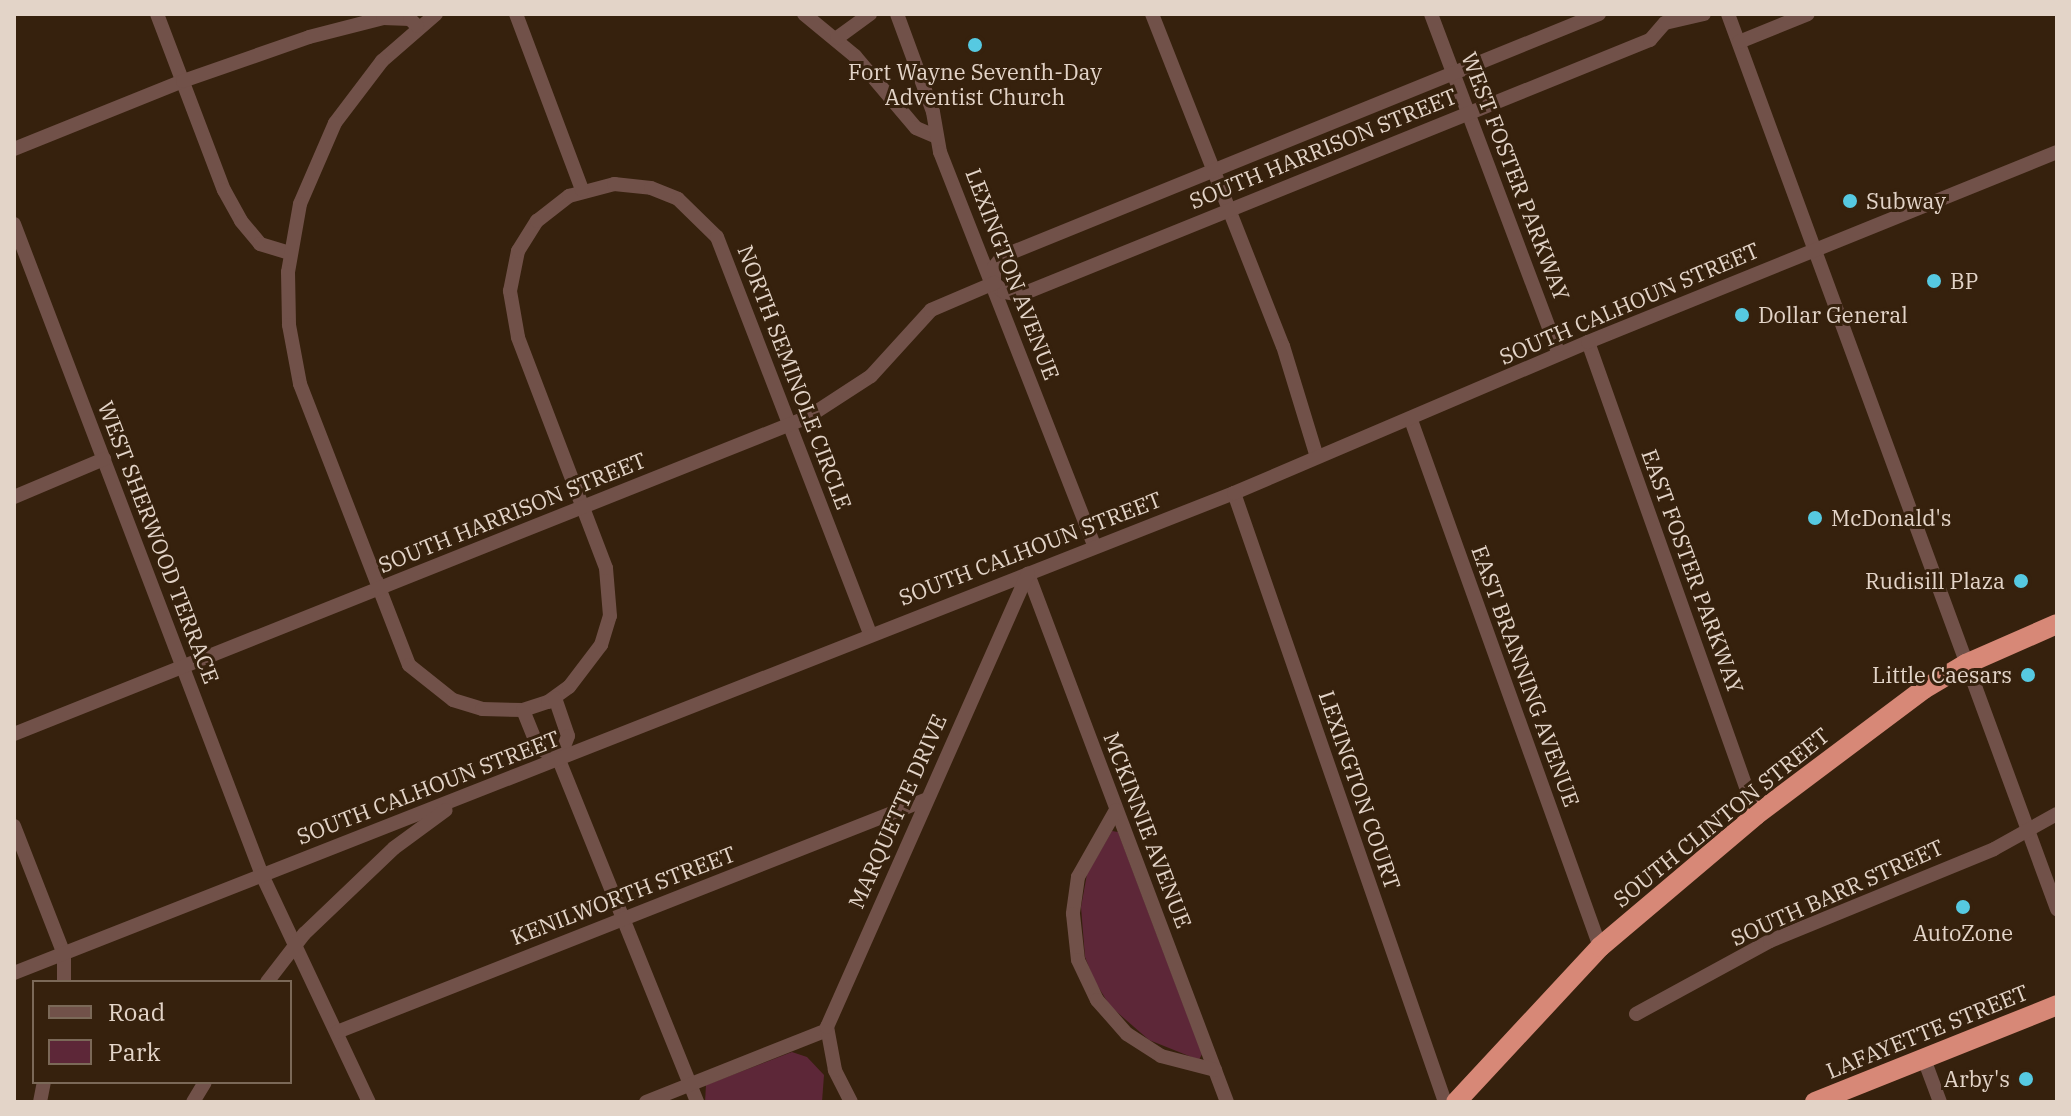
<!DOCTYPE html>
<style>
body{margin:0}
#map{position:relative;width:2071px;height:1116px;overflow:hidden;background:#36210d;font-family:"IBM Plex Serif",serif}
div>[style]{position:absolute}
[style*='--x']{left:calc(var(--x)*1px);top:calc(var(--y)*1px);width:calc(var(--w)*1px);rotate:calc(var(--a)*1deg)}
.green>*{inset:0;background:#5d2738}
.minor>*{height:14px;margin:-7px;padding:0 7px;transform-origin:7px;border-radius:7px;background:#715149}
.highway>*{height:20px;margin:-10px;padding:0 10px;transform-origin:10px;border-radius:10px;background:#d78877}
.dots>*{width:22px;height:22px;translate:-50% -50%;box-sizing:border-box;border:4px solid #36210d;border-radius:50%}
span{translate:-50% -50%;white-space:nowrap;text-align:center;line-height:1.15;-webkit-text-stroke:6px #36210d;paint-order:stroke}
.poi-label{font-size:22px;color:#e3d4c8}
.left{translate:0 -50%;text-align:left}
.right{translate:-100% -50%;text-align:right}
.street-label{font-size:22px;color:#e3d4c8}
.frame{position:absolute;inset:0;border:16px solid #e3d4c8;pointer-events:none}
.legend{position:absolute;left:32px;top:980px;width:260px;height:104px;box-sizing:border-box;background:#36210d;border:2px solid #7b6958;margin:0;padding:10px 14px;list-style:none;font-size:24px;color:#e3d4c8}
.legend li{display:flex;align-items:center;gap:16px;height:40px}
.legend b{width:40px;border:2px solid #7b6958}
</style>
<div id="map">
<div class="green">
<div style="clip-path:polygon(1112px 831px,1118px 832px,1202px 1054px,1199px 1060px,1149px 1040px,1110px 1006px,1094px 980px,1085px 957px,1081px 907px,1087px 874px)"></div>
<div style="clip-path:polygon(792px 1052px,807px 1057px,824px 1075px,822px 1102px,705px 1102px,706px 1085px)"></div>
</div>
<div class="minor">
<div style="--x:157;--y:14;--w:188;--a:69.2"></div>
<div style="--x:224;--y:190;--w:35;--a:61"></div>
<div style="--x:241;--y:221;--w:30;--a:50"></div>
<div style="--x:260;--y:244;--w:31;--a:17"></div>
<div style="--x:436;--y:14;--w:72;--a:139"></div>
<div style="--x:382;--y:61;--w:78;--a:127.2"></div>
<div style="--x:335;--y:123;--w:88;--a:113.4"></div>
<div style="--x:300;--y:204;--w:69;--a:100"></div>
<div style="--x:288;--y:272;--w:53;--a:88.9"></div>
<div style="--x:289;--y:325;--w:60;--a:79.4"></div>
<div style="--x:300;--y:384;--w:301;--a:68.8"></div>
<div style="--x:409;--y:665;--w:56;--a:38.5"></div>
<div style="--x:453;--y:700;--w:30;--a:17"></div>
<div style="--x:482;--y:709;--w:41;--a:1.4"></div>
<div style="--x:523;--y:710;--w:26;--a:-18"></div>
<div style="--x:548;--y:702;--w:26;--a:-36"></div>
<div style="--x:569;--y:687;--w:53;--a:-52.7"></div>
<div style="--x:601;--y:645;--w:30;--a:-73"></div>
<div style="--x:610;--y:616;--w:48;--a:-94.8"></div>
<div style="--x:606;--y:568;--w:247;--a:-110.9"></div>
<div style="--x:518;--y:337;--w:47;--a:-99.9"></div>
<div style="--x:510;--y:291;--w:41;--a:-78.7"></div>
<div style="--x:518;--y:251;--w:36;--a:-58"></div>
<div style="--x:537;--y:221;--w:41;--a:-38"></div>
<div style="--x:569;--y:196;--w:47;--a:-14.9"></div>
<div style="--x:614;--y:184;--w:37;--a:6"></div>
<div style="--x:651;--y:188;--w:29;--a:22"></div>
<div style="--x:678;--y:199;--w:54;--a:44.3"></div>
<div style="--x:717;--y:237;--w:425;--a:68.9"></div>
<div style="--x:516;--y:14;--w:188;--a:69.4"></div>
<div style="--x:804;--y:14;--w:66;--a:39.5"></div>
<div style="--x:855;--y:56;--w:94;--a:49.7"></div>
<div style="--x:916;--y:128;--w:21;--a:23"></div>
<div style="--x:897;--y:14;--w:104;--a:69.8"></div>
<div style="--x:933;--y:112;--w:41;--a:80.1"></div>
<div style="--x:940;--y:152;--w:424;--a:68.6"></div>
<div style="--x:1152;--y:14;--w:357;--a:68.5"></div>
<div style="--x:1283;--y:346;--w:113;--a:73"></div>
<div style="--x:1431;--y:14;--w:363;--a:69.4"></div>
<div style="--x:1599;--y:14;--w:643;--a:157.9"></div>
<div style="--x:1003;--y:256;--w:14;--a:129"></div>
<div style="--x:994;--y:267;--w:16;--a:90"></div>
<div style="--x:994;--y:283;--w:13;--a:42"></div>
<div style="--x:1004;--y:292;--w:16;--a:11"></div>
<div style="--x:1020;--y:295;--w:680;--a:-22.04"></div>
<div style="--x:1650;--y:40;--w:23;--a:-49"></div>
<div style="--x:1665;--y:23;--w:40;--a:-13"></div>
<div style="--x:1728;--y:14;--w:954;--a:69.82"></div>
<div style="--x:837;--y:38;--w:41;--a:-36"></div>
<div style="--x:1739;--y:42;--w:74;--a:-22.1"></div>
<div style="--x:14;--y:149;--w:182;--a:-21.9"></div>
<div style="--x:183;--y:81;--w:133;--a:-19.2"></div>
<div style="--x:309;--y:37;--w:76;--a:-14.4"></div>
<div style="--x:383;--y:18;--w:27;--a:2"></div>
<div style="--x:410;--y:19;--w:10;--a:45"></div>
<div style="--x:14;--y:224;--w:697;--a:69.15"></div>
<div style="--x:262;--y:875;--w:251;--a:64.8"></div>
<div style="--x:1588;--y:342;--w:502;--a:70.45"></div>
<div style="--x:1411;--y:420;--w:560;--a:70.27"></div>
<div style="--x:1234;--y:493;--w:645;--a:70.89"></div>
<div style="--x:14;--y:497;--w:98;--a:-22.9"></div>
<div style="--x:1028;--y:574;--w:564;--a:69.35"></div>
<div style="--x:555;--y:698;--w:40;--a:71.1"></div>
<div style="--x:568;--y:736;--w:26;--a:111"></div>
<div style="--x:523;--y:710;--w:40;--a:68"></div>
<div style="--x:538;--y:747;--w:25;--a:32"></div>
<div style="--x:14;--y:734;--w:855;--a:-21.76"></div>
<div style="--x:808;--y:417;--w:75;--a:-33.1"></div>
<div style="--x:871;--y:376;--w:89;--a:-47.7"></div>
<div style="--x:931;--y:310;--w:69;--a:-23.2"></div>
<div style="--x:559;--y:760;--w:369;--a:68"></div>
<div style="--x:1116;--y:810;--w:77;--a:119.6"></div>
<div style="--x:1078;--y:877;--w:37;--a:98"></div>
<div style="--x:1073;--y:914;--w:46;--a:83.8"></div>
<div style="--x:1078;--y:960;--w:44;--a:64.6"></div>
<div style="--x:1097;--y:1000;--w:45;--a:48.6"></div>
<div style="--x:1127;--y:1034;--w:40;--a:32.9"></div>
<div style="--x:1161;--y:1056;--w:56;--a:14.5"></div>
<div style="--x:14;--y:826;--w:137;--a:68.7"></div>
<div style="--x:64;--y:954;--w:28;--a:90"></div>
<div style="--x:14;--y:973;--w:1311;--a:-21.48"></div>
<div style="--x:1234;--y:493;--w:385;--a:-23.1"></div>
<div style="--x:1588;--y:342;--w:506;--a:-22.05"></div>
<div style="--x:267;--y:982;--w:61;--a:-52.4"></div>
<div style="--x:304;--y:934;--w:124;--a:-43.7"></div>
<div style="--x:394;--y:848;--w:64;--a:-36.2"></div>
<div style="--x:1636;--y:1014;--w:153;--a:-28.6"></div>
<div style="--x:1770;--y:941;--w:242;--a:-22.3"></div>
<div style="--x:1994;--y:849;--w:72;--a:-29.1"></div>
<div style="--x:337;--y:1032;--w:632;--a:-21.53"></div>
<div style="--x:1924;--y:1059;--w:46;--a:69.6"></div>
<div style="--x:40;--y:1102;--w:20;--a:-79"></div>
<div style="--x:193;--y:1102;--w:23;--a:-59"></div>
<div style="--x:646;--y:1102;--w:195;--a:-21.7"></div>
<div style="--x:851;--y:1102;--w:36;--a:-117"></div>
<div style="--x:835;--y:1070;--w:44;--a:-100.5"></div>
<div style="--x:827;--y:1027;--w:496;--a:-66.1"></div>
</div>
<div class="highway">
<div style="--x:1456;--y:1102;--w:212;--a:-47.1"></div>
<div style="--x:1600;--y:947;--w:204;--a:-40.2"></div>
<div style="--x:1756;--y:815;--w:210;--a:-36.9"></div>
<div style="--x:1924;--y:689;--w:49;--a:-30.8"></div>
<div style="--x:1966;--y:664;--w:99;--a:-23.7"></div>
<div style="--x:1815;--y:1102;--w:261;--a:-21.8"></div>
</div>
<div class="dots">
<div style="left:975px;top:45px;background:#56c9e1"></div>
<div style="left:1850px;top:201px;background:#56c9e1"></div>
<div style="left:1934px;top:281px;background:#56c9e1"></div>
<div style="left:1742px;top:315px;background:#56c9e1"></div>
<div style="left:1815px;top:518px;background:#56c9e1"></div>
<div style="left:2021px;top:581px;background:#56c9e1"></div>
<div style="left:2028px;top:675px;background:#56c9e1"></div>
<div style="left:1963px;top:907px;background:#56c9e1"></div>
<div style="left:2026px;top:1079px;background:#56c9e1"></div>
</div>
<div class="poi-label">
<span style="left:975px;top:84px">Fort Wayne Seventh-Day<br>Adventist Church</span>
<span class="left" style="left:1866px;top:201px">Subway</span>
<span class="left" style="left:1950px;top:281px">BP</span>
<span class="left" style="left:1758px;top:315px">Dollar General</span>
<span class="left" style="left:1831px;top:518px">McDonald's</span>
<span class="right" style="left:2005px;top:581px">Rudisill Plaza</span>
<span class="right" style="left:2012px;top:675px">Little Caesars</span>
<span style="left:1963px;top:933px">AutoZone</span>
<span class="right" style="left:2010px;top:1079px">Arby's</span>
</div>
<div class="street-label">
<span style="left:1323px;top:148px;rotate:-22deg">SOUTH HARRISON STREET</span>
<span style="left:1516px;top:176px;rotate:69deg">WEST FOSTER PARKWAY</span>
<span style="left:1013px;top:274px;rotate:69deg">LEXINGTON AVENUE</span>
<span style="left:1629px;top:303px;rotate:-23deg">SOUTH CALHOUN STREET</span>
<span style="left:795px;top:377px;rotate:69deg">NORTH SEMINOLE CIRCLE</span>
<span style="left:512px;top:512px;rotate:-22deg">SOUTH HARRISON STREET</span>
<span style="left:159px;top:542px;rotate:69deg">WEST SHERWOOD TERRACE</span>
<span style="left:1030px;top:548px;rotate:-21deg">SOUTH CALHOUN STREET</span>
<span style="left:1693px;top:571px;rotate:70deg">EAST FOSTER PARKWAY</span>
<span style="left:1526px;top:676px;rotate:70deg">EAST BRANNING AVENUE</span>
<span style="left:428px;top:787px;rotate:-21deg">SOUTH CALHOUN STREET</span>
<span style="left:1360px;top:790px;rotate:71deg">LEXINGTON COURT</span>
<span style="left:897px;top:811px;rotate:-66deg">MARQUETTE DRIVE</span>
<span style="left:1721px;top:817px;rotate:-39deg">SOUTH CLINTON STREET</span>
<span style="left:1148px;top:830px;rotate:69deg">MCKINNIE AVENUE</span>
<span style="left:1837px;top:892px;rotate:-24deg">SOUTH BARR STREET</span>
<span style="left:623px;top:895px;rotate:-21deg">KENILWORTH STREET</span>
<span style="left:1927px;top:1031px;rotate:-22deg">LAFAYETTE STREET</span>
</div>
<div class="frame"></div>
<ul class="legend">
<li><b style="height:10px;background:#715149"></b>Road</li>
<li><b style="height:22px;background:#5d2738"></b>Park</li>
</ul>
</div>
